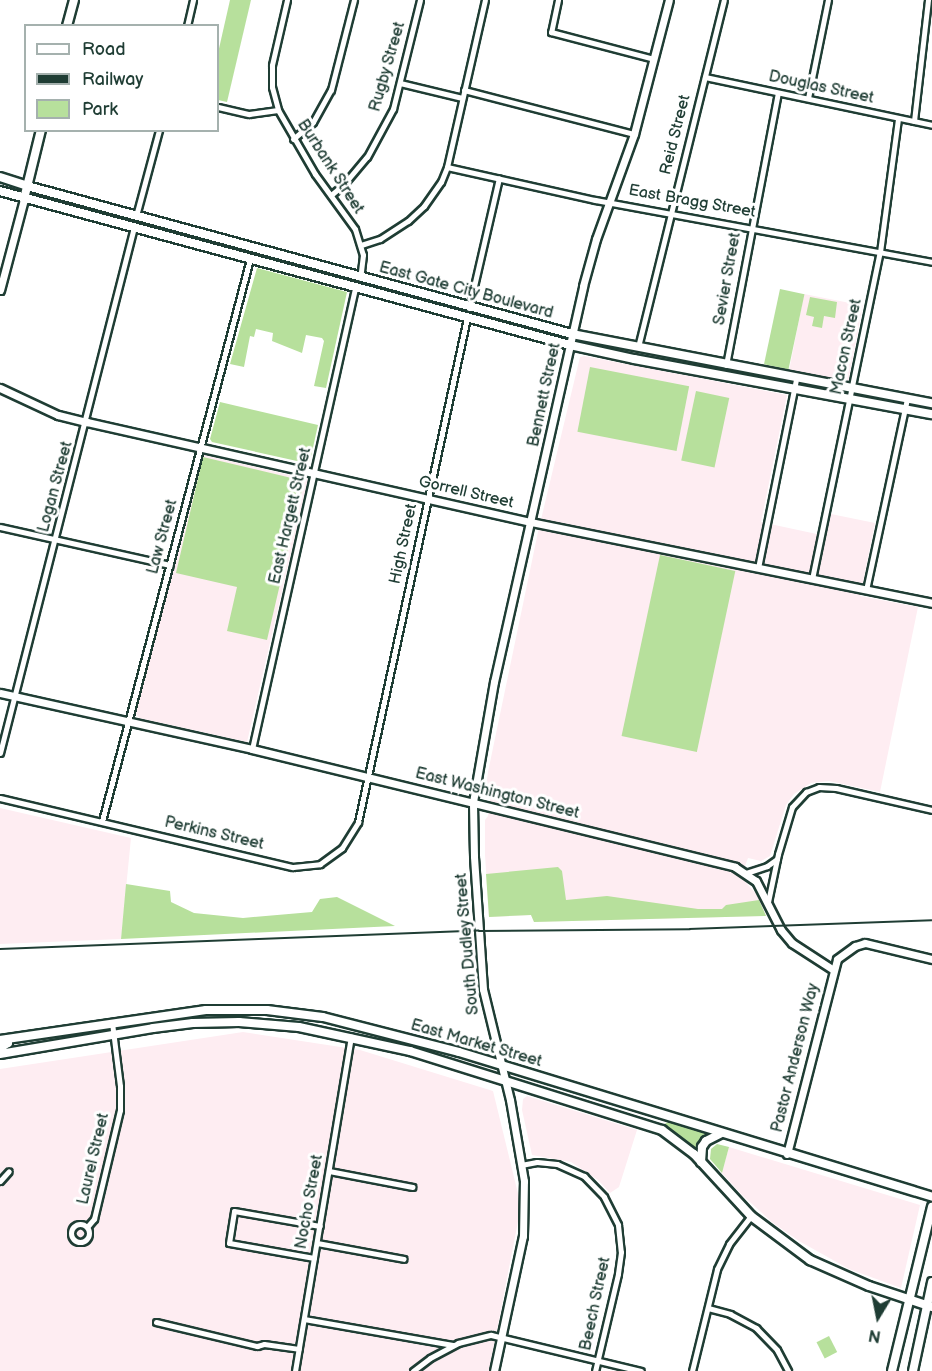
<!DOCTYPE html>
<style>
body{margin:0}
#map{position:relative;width:932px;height:1371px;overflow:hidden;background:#fff;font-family:"Balsamiq Sans",sans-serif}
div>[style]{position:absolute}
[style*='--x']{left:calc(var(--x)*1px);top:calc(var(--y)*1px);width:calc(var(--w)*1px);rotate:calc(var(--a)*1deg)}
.built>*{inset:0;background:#feedf2;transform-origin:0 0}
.green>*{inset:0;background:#b7e09c;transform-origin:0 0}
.roads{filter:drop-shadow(2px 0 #1f3d34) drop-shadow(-2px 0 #1f3d34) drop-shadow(0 2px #1f3d34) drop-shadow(0 -2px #1f3d34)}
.minor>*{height:5px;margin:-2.5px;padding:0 2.5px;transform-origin:2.5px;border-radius:2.5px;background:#fff}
.minor>.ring{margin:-2.5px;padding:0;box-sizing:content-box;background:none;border:5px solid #fff;border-radius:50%}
.tertiary>*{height:7px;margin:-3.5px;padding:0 3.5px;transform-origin:3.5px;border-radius:3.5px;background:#fff}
.secondary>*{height:8px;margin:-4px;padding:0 4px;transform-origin:4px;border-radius:4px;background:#fff}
.primary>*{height:8px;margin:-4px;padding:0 4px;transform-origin:4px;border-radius:4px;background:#fff}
.rail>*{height:2px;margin:-1px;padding:0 1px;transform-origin:1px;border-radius:1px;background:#1f3d34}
span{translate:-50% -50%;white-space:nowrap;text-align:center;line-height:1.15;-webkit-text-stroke:6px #fff;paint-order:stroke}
.street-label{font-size:16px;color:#1f3d34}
.legend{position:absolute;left:24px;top:24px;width:195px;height:108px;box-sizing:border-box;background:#fff;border:2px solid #a5b1ae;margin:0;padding:8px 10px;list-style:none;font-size:18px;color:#1f3d34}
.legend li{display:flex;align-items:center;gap:12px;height:30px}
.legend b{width:30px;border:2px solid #a5b1ae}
.north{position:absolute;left:848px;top:1287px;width:60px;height:60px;-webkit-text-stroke:4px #fff;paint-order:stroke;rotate:190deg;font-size:16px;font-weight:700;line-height:24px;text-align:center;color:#1f3d34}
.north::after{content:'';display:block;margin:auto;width:21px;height:27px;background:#1f3d34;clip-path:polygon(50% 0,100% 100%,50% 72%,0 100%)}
</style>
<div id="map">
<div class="built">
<div style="left:804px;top:294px;width:60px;height:77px;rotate:11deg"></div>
<div style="clip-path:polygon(584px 356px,787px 395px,761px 522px,826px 536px,831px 514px,875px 523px,860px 596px,918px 607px,880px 792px,829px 781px,811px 783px,794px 794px,786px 805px,770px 856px,761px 861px,748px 858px,741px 877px,757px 895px,766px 916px,534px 922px,531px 915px,489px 917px,485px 855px,485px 820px,488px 816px,490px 799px,485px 794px,488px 772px,538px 532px,580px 357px)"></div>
<div style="clip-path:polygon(203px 455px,308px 479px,247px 742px,139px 718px,135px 712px)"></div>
<div style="clip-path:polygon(0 808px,131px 838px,121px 939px,0 944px)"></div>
<div style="clip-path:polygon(243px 1032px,360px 1050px,493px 1091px,521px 1206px,489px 1371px,0 1371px,0 1069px)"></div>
<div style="clip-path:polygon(527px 1096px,637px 1130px,619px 1187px,610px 1193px,598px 1180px,571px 1162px,532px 1155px,522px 1110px,523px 1099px)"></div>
<div style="clip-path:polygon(729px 1147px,920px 1205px,901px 1288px,849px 1269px,799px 1241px,773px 1223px,742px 1195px,722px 1173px)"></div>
</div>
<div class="green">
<div style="clip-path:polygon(230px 0,251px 0,227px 102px,218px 100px,218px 53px)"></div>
<div style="clip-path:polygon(257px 268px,347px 292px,326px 388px,314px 386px,324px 341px,322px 338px,306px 335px,302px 353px,272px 341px,273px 333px,256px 329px,254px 337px,250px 336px,244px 367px,230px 364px)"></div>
<div style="left:780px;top:289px;width:25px;height:77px;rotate:12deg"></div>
<div style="clip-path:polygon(810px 297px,837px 302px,835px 318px,824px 316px,822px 328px,812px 326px,814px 317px,806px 315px)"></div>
<div style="left:590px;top:367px;width:101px;height:66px;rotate:11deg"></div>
<div style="left:696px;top:391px;width:34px;height:71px;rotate:12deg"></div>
<div style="clip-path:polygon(220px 402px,318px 425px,310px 461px,306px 463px,212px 442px,210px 439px)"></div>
<div style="clip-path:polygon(203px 457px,304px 481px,267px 640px,227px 631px,237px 587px,176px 573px)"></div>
<div style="left:660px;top:555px;width:77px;height:185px;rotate:12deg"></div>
<div style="clip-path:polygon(558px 867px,562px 871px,566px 900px,607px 896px,698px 909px,722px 909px,726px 905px,759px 900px,766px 916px,534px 922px,531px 915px,489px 917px,486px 874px)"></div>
<div style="clip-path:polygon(126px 884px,170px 891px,171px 902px,194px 913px,243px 918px,312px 912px,320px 899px,337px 897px,395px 926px,121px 939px)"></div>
<div style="clip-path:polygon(668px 1122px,705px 1133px,706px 1137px,698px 1149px,695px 1150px,661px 1126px)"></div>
<div style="clip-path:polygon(717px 1144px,729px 1147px,722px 1173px,710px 1159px,711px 1149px)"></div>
<div style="left:829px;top:1336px;width:18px;height:14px;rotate:63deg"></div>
</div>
<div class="roads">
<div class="minor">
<div style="--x:287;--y:0;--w:67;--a:103"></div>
<div style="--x:272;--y:65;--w:22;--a:90"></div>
<div style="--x:272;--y:87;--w:24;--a:75"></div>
<div style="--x:278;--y:110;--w:74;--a:60"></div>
<div style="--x:315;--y:174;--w:68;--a:54"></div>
<div style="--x:355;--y:229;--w:27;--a:73"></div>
<div style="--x:363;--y:255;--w:23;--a:97"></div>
<div style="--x:558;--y:0;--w:33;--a:102"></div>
<div style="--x:551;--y:32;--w:106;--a:14.7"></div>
<div style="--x:187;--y:26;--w:27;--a:-77"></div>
<div style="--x:705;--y:77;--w:232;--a:11.9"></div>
<div style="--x:400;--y:83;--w:64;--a:13.6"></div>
<div style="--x:464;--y:90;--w:176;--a:14.5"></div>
<div style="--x:808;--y:98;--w:100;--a:-78.5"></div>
<div style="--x:218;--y:107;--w:32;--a:13"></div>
<div style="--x:249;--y:114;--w:29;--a:-8"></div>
<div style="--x:914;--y:121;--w:122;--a:-83.4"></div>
<div style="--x:293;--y:139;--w:26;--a:-40"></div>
<div style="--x:313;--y:122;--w:37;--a:-61"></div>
<div style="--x:331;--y:90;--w:93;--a:-75.7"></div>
<div style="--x:447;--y:167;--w:152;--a:12.6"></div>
<div style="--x:595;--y:200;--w:343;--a:10.4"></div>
<div style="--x:331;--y:195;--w:17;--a:-40"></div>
<div style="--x:344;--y:184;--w:35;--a:-50"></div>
<div style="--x:367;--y:157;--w:55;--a:-61.6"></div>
<div style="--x:393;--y:109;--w:112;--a:-76.1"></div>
<div style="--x:136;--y:216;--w:89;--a:-75"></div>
<div style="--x:361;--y:245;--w:20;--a:-18"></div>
<div style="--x:380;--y:239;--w:33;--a:-33"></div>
<div style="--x:408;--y:221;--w:22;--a:-43"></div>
<div style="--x:424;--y:206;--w:29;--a:-55"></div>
<div style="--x:441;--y:182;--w:16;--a:-68"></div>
<div style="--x:447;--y:167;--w:171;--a:-77.2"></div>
<div style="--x:469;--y:308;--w:133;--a:-77"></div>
<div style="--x:638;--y:347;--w:357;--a:-76.1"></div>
<div style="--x:726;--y:365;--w:277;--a:-79.2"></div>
<div style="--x:0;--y:527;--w:174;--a:12.6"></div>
<div style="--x:758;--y:568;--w:193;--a:-78.6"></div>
<div style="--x:812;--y:579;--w:334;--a:-78.3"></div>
<div style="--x:880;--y:252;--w:135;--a:-82.3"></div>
<div style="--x:866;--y:590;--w:195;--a:-77.9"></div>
<div style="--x:252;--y:749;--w:472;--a:-77.4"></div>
<div style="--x:0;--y:753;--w:543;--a:-75.71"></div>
<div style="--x:0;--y:798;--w:301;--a:13.3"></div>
<div style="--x:293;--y:867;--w:27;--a:-6"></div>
<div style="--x:320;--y:864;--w:27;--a:-36"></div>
<div style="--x:342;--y:848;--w:31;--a:-58"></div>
<div style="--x:358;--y:822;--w:516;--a:-77.8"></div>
<div style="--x:102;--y:821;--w:581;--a:-75.25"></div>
<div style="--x:746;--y:873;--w:22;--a:-18"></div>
<div style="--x:767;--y:866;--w:12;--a:-35"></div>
<div style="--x:768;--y:902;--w:49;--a:-78.2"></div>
<div style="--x:778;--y:854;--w:49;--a:-73.4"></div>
<div style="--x:792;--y:807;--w:21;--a:-47"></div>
<div style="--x:806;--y:792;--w:14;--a:-21"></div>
<div style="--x:819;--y:787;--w:17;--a:3"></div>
<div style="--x:836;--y:788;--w:98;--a:12.9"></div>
<div style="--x:521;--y:1165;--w:16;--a:-11"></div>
<div style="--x:537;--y:1162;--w:20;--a:6"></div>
<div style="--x:557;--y:1164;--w:30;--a:24"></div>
<div style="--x:584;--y:1176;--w:29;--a:46"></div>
<div style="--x:604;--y:1197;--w:31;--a:63"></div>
<div style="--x:618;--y:1225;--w:27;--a:84"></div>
<div style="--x:621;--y:1252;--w:22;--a:98"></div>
<div style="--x:618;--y:1274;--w:100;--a:103.3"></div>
<div style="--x:329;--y:1171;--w:85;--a:10.9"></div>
<div style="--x:0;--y:1181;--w:13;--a:-48"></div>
<div class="ring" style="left:71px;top:1224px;width:13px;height:13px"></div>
<div style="--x:87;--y:1227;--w:11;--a:-49"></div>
<div style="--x:94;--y:1219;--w:112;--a:-76.6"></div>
<div style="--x:120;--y:1110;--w:24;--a:-90"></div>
<div style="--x:120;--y:1086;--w:64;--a:-97.2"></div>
<div style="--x:317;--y:1243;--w:88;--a:10.4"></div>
<div style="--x:314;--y:1258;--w:86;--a:-170"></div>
<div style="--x:229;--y:1243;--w:32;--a:-81"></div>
<div style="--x:234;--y:1211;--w:87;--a:9.9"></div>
<div style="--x:708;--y:1308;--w:23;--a:15"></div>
<div style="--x:730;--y:1314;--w:30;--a:28"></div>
<div style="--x:756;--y:1328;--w:30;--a:46"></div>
<div style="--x:777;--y:1350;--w:24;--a:62"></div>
<div style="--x:304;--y:1319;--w:151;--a:9.9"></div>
<div style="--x:156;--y:1322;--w:104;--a:13.4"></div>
<div style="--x:257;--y:1346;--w:7;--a:-16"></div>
<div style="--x:264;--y:1344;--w:35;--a:8"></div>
<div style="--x:295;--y:1371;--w:339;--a:-80.5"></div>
<div style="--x:413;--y:1371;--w:21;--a:-37"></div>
<div style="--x:430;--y:1358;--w:32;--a:-28"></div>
<div style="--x:458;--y:1343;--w:34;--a:-14"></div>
<div style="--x:491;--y:1335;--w:154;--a:13.5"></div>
<div style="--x:692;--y:1371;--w:105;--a:-76.2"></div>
<div style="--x:717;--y:1269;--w:28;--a:-64"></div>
<div style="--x:729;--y:1244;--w:36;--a:-52"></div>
</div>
<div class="tertiary">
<div style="--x:0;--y:290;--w:94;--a:-75.2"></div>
<div style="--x:0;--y:388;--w:64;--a:25"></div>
<div style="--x:58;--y:415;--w:30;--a:14"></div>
<div style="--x:87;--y:422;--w:455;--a:12.7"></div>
<div style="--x:531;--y:522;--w:409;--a:11.4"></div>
<div style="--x:0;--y:693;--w:258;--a:12.5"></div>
<div style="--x:252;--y:749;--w:497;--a:13.7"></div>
<div style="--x:735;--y:867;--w:25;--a:34"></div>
<div style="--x:756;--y:881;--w:55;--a:63"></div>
<div style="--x:781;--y:930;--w:17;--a:50"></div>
<div style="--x:792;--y:943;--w:48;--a:33"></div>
<div style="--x:787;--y:1154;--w:201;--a:-75.6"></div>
<div style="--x:837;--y:959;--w:22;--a:-36"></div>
<div style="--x:855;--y:946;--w:10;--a:-17"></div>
<div style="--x:865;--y:943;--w:69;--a:13.4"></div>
<div style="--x:494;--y:1371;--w:138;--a:-77.9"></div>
<div style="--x:523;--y:1236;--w:55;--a:-89"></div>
<div style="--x:524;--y:1181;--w:82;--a:-99.8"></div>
<div style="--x:510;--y:1100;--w:114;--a:-103.7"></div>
<div style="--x:483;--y:989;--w:133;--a:-93.9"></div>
<div style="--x:474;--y:856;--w:54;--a:-91.1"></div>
<div style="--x:473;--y:802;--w:122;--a:-80.1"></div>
<div style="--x:494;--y:682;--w:406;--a:-77.3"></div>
<div style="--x:583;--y:286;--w:49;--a:-74.5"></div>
<div style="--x:596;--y:239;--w:112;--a:-70.1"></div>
<div style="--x:634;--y:134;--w:138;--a:-75.4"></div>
</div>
<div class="secondary">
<div style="--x:67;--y:26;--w:27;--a:-75"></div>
<div style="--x:24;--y:199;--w:71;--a:-76.2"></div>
<div style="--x:0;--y:1040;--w:208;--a:-8.3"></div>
<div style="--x:206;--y:1010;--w:61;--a:0"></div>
<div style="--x:267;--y:1010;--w:56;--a:7.1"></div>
<div style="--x:323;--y:1017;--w:140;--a:14.4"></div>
<div style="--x:459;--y:1052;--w:495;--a:17"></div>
<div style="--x:0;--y:1048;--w:9;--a:-32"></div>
<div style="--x:8;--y:1043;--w:4;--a:-90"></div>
<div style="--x:0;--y:1054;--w:155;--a:-9.6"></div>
<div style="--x:153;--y:1028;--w:40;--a:-7.1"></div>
<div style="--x:193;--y:1023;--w:46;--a:-1.2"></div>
<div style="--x:239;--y:1022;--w:60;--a:4.8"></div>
<div style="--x:299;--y:1027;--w:114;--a:12.2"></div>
<div style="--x:410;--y:1051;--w:264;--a:17.4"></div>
<div style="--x:662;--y:1130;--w:40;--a:37"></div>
<div style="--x:694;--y:1154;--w:84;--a:47.4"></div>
<div style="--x:751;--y:1216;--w:74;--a:36.7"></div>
<div style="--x:810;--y:1260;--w:64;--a:23.8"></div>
<div style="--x:869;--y:1286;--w:66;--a:18.4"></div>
<div style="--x:701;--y:1162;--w:15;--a:-86"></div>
<div style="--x:702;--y:1147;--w:7;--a:-56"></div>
<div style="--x:706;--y:1141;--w:16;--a:-27"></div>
</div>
<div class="primary">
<div style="--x:0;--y:177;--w:28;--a:18"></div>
<div style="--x:27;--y:186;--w:565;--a:15.19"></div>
<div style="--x:572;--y:334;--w:367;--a:10.9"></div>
<div style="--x:0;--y:191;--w:590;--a:15.12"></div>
<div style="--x:570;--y:345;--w:66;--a:12.3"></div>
<div style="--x:634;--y:359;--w:303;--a:10.5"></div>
<div style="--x:892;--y:1371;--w:169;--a:-76.3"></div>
<div style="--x:913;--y:1371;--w:91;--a:-77.9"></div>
</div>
</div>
<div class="rail">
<div style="--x:0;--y:949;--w:479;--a:-2.2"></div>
<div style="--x:479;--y:931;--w:211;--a:-0.5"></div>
<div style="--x:690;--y:929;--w:242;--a:-2.1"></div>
</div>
<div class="street-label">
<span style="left:388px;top:67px;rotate:-74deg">Rugby Street</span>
<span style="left:821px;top:88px;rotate:12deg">Douglas Street</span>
<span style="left:676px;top:135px;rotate:-76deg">Reid Street</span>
<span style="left:330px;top:167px;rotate:57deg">Burbank Street</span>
<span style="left:692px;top:202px;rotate:10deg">East Bragg Street</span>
<span style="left:728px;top:279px;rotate:-80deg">Sevier Street</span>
<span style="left:466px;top:291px;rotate:15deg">East Gate City Boulevard</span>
<span style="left:847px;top:347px;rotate:-78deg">Macon Street</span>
<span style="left:545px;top:395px;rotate:-78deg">Bennett Street</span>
<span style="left:56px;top:487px;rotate:-75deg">Logan Street</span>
<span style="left:466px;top:493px;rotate:13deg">Gorrell Street</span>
<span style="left:291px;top:516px;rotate:-77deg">East Hargett Street</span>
<span style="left:163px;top:537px;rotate:-75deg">Law Street</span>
<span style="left:404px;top:544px;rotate:-78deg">High Street</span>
<span style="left:497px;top:794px;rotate:14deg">East Washington Street</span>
<span style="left:214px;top:834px;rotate:13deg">Perkins Street</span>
<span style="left:468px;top:944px;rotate:-95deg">South Dudley Street</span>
<span style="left:476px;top:1044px;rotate:16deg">East Market Street</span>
<span style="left:796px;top:1058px;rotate:-76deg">Pastor Anderson Way</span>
<span style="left:94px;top:1159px;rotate:-77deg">Laurel Street</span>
<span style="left:310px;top:1202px;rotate:-80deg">Nocho Street</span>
<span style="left:596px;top:1304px;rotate:-78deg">Beech Street</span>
</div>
<ul class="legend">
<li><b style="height:8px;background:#fff"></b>Road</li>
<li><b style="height:8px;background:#1f3d34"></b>Railway</li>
<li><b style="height:16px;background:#b7e09c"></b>Park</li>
</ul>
<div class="north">N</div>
</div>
